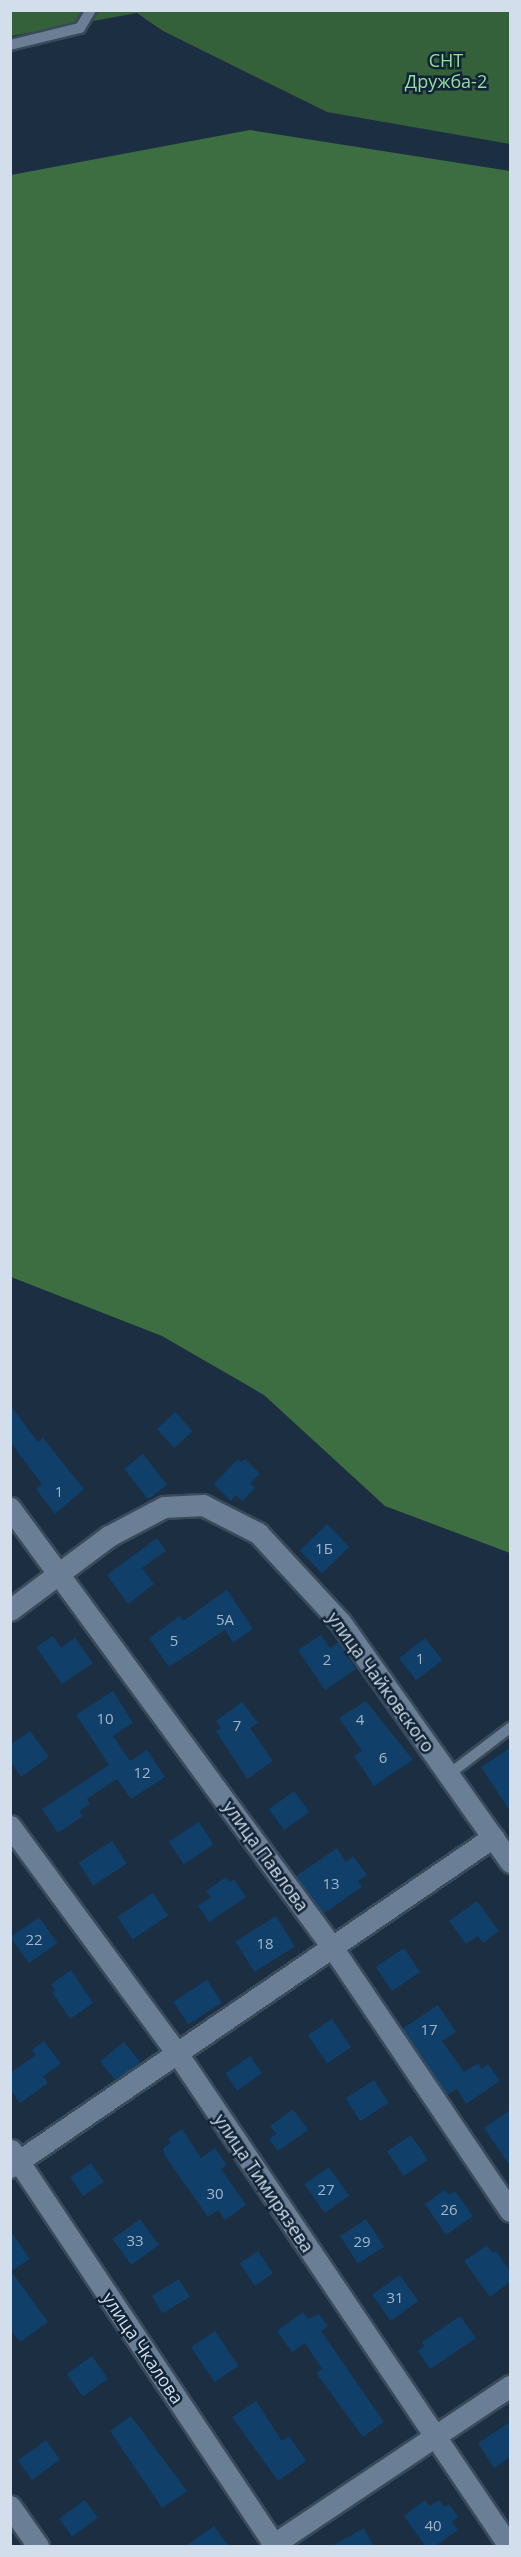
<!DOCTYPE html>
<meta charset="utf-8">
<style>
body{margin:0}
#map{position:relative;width:521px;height:2557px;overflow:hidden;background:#1b2e42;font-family:"Open Sans",sans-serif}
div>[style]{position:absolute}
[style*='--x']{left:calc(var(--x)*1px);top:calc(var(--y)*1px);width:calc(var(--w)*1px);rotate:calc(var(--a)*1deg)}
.green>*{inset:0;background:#346139}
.forest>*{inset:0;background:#3d6e41}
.building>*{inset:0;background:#103f69;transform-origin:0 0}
.roads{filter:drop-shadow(2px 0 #3a4a5b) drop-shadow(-2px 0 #3a4a5b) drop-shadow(0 2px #3a4a5b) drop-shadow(0 -2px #3a4a5b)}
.service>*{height:10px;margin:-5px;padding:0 5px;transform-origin:5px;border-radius:5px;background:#6a7f96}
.minor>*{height:21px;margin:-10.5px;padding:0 10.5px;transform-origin:10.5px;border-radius:10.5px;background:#6a7f96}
span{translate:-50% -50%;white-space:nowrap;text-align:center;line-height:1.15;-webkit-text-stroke:5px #112437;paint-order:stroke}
.number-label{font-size:15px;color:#a2b6ca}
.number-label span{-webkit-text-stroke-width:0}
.park-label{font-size:18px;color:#96de9b}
.street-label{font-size:18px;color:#d2deeb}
.frame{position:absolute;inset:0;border:12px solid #d2deeb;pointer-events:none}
</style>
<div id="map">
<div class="green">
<div style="clip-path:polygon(11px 11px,510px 11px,510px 144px,327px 112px,163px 31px,137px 13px,11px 36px)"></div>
</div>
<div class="forest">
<div style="clip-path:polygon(250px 130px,510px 171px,510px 1553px,385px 1506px,264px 1395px,162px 1336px,11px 1277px,11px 175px)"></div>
</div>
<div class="building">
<div style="clip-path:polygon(10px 1405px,38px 1442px,43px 1438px,84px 1489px,55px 1514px,36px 1489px,42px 1484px,10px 1442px)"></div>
<div style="left:175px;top:1412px;width:26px;height:25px;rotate:47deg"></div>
<div style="left:143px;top:1454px;width:39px;height:24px;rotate:52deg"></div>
<div style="clip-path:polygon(238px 1459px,241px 1462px,245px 1459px,260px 1474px,250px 1483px,255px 1488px,242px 1501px,236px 1495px,231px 1501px,214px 1484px)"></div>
<div style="left:327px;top:1524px;width:32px;height:38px;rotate:46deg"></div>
<div style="clip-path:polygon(157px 1538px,166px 1551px,142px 1568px,154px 1584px,128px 1604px,107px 1575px)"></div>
<div style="clip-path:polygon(227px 1590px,253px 1629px,233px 1643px,225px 1630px,169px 1667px,149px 1638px,180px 1616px,183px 1621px)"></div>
<div style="clip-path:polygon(321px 1635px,330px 1648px,339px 1642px,356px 1669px,325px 1690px,298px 1650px)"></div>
<div style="clip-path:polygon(53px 1636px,61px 1648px,75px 1638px,93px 1663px,62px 1684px,36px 1647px)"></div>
<div style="left:425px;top:1638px;width:28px;height:33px;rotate:52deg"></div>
<div style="clip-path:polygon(113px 1691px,133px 1723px,113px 1736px,130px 1761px,147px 1750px,165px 1777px,131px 1799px,117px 1779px,87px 1799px,90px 1804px,79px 1811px,83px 1816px,58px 1833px,42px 1809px,109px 1765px,76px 1715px)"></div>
<div style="clip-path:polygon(366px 1701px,413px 1760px,374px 1786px,354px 1756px,362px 1751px,339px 1718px)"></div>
<div style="clip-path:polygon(242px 1702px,258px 1723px,250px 1728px,273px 1761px,247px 1779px,216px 1731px,221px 1728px,216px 1721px)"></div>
<div style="clip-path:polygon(30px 1731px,49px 1757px,21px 1777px,10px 1762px,10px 1745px)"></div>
<div style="clip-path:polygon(510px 1748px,510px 1811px,481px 1767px)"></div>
<div style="left:294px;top:1791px;width:26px;height:31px;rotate:54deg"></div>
<div style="left:199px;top:1822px;width:27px;height:36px;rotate:57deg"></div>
<div style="left:112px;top:1841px;width:27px;height:40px;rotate:57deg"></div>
<div style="clip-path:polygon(337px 1848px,346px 1862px,353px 1856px,367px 1875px,358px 1881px,362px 1887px,323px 1914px,296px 1876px)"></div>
<div style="clip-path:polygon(226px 1877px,230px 1882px,234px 1879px,246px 1897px,209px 1922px,198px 1906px,211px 1897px,206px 1891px)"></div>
<div style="left:153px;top:1893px;width:27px;height:43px;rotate:56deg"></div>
<div style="clip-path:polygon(477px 1901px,499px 1931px,483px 1943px,478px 1936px,466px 1944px,449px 1921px)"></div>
<div style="left:276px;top:1916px;width:36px;height:48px;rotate:58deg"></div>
<div style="left:39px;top:1917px;width:32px;height:35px;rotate:55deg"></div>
<div style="left:404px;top:1948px;width:29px;height:34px;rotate:56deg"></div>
<div style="clip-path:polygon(71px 1970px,93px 2003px,70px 2019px,52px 1992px,55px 1990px,51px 1984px)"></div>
<div style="left:207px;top:1980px;width:27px;height:40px;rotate:57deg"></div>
<div style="clip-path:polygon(438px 2005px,456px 2032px,442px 2041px,464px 2072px,478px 2063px,482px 2069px,488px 2064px,500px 2081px,466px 2104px,457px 2089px,447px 2095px,402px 2029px)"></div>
<div style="left:332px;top:2019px;width:34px;height:29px;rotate:56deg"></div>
<div style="clip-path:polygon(44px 2041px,61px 2064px,43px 2076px,48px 2083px,20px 2103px,10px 2090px,10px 2073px,36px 2055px,32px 2050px)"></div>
<div style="left:124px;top:2042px;width:26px;height:31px;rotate:51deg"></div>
<div style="left:250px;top:2056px;width:21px;height:30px;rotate:55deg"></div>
<div style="left:374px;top:2080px;width:27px;height:34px;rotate:57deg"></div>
<div style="clip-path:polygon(293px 2109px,308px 2130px,278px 2151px,269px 2139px,276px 2134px,270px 2126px)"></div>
<div style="clip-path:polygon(510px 2110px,510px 2166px,484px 2128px)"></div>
<div style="clip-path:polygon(182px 2129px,201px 2158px,215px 2148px,227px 2165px,221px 2169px,246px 2205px,225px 2220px,218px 2210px,208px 2217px,165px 2156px,163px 2148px,171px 2143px,168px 2139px)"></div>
<div style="left:411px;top:2135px;width:30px;height:29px;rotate:56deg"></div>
<div style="left:91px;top:2163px;width:23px;height:25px;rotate:56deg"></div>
<div style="left:329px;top:2167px;width:35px;height:30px;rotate:55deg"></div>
<div style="clip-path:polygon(445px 2190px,449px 2195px,455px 2191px,473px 2216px,446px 2235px,425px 2204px)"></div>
<div style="left:140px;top:2219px;width:32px;height:34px;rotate:54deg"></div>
<div style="left:366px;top:2219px;width:33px;height:31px;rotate:57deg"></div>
<div style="clip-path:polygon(10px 2230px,30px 2259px,11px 2271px,48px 2322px,20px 2342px,10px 2329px)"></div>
<div style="clip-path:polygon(487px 2245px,493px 2253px,496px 2251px,510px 2271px,510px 2282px,490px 2297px,464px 2261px)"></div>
<div style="left:258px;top:2251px;width:27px;height:22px;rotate:56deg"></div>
<div style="left:400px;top:2275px;width:32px;height:34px;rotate:55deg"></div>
<div style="left:179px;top:2279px;width:21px;height:32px;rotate:59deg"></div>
<div style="clip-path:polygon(303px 2312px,308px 2319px,319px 2314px,328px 2326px,321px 2331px,384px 2422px,363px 2437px,316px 2373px,322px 2369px,305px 2343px,292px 2352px,277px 2331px)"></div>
<div style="clip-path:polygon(460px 2316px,476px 2338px,430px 2369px,418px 2351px,424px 2346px,422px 2342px)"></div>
<div style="left:215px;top:2331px;width:42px;height:29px;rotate:56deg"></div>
<div style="left:92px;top:2356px;width:28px;height:31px;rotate:55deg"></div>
<div style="clip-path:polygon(256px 2401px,282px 2441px,289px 2436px,306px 2461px,278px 2481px,232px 2417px)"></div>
<div style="clip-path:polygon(131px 2416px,187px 2491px,162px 2508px,110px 2431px)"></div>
<div style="clip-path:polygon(510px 2422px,510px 2457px,494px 2468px,478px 2443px)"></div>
<div style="left:46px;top:2440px;width:24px;height:35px;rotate:54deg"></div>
<div style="left:85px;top:2500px;width:22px;height:32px;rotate:54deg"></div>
<div style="clip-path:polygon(425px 2500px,430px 2506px,439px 2500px,444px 2507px,449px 2504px,458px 2517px,452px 2522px,458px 2530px,434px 2547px,426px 2547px,404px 2516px)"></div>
<div style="clip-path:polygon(214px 2526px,229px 2547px,185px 2547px)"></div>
<div style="clip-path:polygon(364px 2528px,374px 2547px,330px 2547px)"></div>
</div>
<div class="roads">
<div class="service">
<div style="--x:10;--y:45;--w:72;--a:-13.7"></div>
<div style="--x:80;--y:28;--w:21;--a:-59"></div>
<div style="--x:448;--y:1775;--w:78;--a:-37.2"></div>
</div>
<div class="minor">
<div style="--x:10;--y:1508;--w:544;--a:53.74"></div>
<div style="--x:332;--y:1947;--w:318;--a:56"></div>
<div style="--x:10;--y:1610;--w:124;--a:-36.8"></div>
<div style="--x:109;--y:1536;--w:62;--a:-27.8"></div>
<div style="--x:164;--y:1507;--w:39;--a:-3"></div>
<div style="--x:203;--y:1505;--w:62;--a:27"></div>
<div style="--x:258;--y:1533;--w:122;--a:47.3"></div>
<div style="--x:341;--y:1623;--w:293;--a:54.7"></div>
<div style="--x:10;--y:1826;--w:282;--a:53.7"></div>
<div style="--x:177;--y:2053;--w:594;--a:56.04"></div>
<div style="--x:11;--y:2150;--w:476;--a:56.3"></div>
<div style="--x:10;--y:2167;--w:585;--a:-34.34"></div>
<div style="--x:10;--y:2506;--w:49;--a:55"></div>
<div style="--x:271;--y:2546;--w:288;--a:-33.8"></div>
</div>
</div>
<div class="number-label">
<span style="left:59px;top:1492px">1</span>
<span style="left:324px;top:1549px">1Б</span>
<span style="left:225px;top:1620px">5А</span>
<span style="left:174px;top:1641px">5</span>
<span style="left:420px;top:1659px">1</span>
<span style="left:327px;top:1660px">2</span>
<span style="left:105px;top:1719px">10</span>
<span style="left:360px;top:1720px">4</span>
<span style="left:237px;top:1726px">7</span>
<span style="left:383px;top:1758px">6</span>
<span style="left:142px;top:1773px">12</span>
<span style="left:331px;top:1884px">13</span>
<span style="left:34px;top:1940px">22</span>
<span style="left:265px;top:1944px">18</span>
<span style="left:429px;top:2030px">17</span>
<span style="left:326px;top:2190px">27</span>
<span style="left:215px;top:2194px">30</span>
<span style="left:449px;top:2210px">26</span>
<span style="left:135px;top:2241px">33</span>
<span style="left:362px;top:2242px">29</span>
<span style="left:395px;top:2298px">31</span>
<span style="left:433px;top:2526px">40</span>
</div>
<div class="park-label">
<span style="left:446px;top:71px">СНТ<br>Дружба-2</span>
</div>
<div class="street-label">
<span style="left:381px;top:1682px;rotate:54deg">улица Чайковского</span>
<span style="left:266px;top:1856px;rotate:54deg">улица Павлова</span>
<span style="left:264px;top:2183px;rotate:56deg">улица Тимирязева</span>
<span style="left:143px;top:2348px;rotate:56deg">улица Чкалова</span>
</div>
<div class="frame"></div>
</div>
